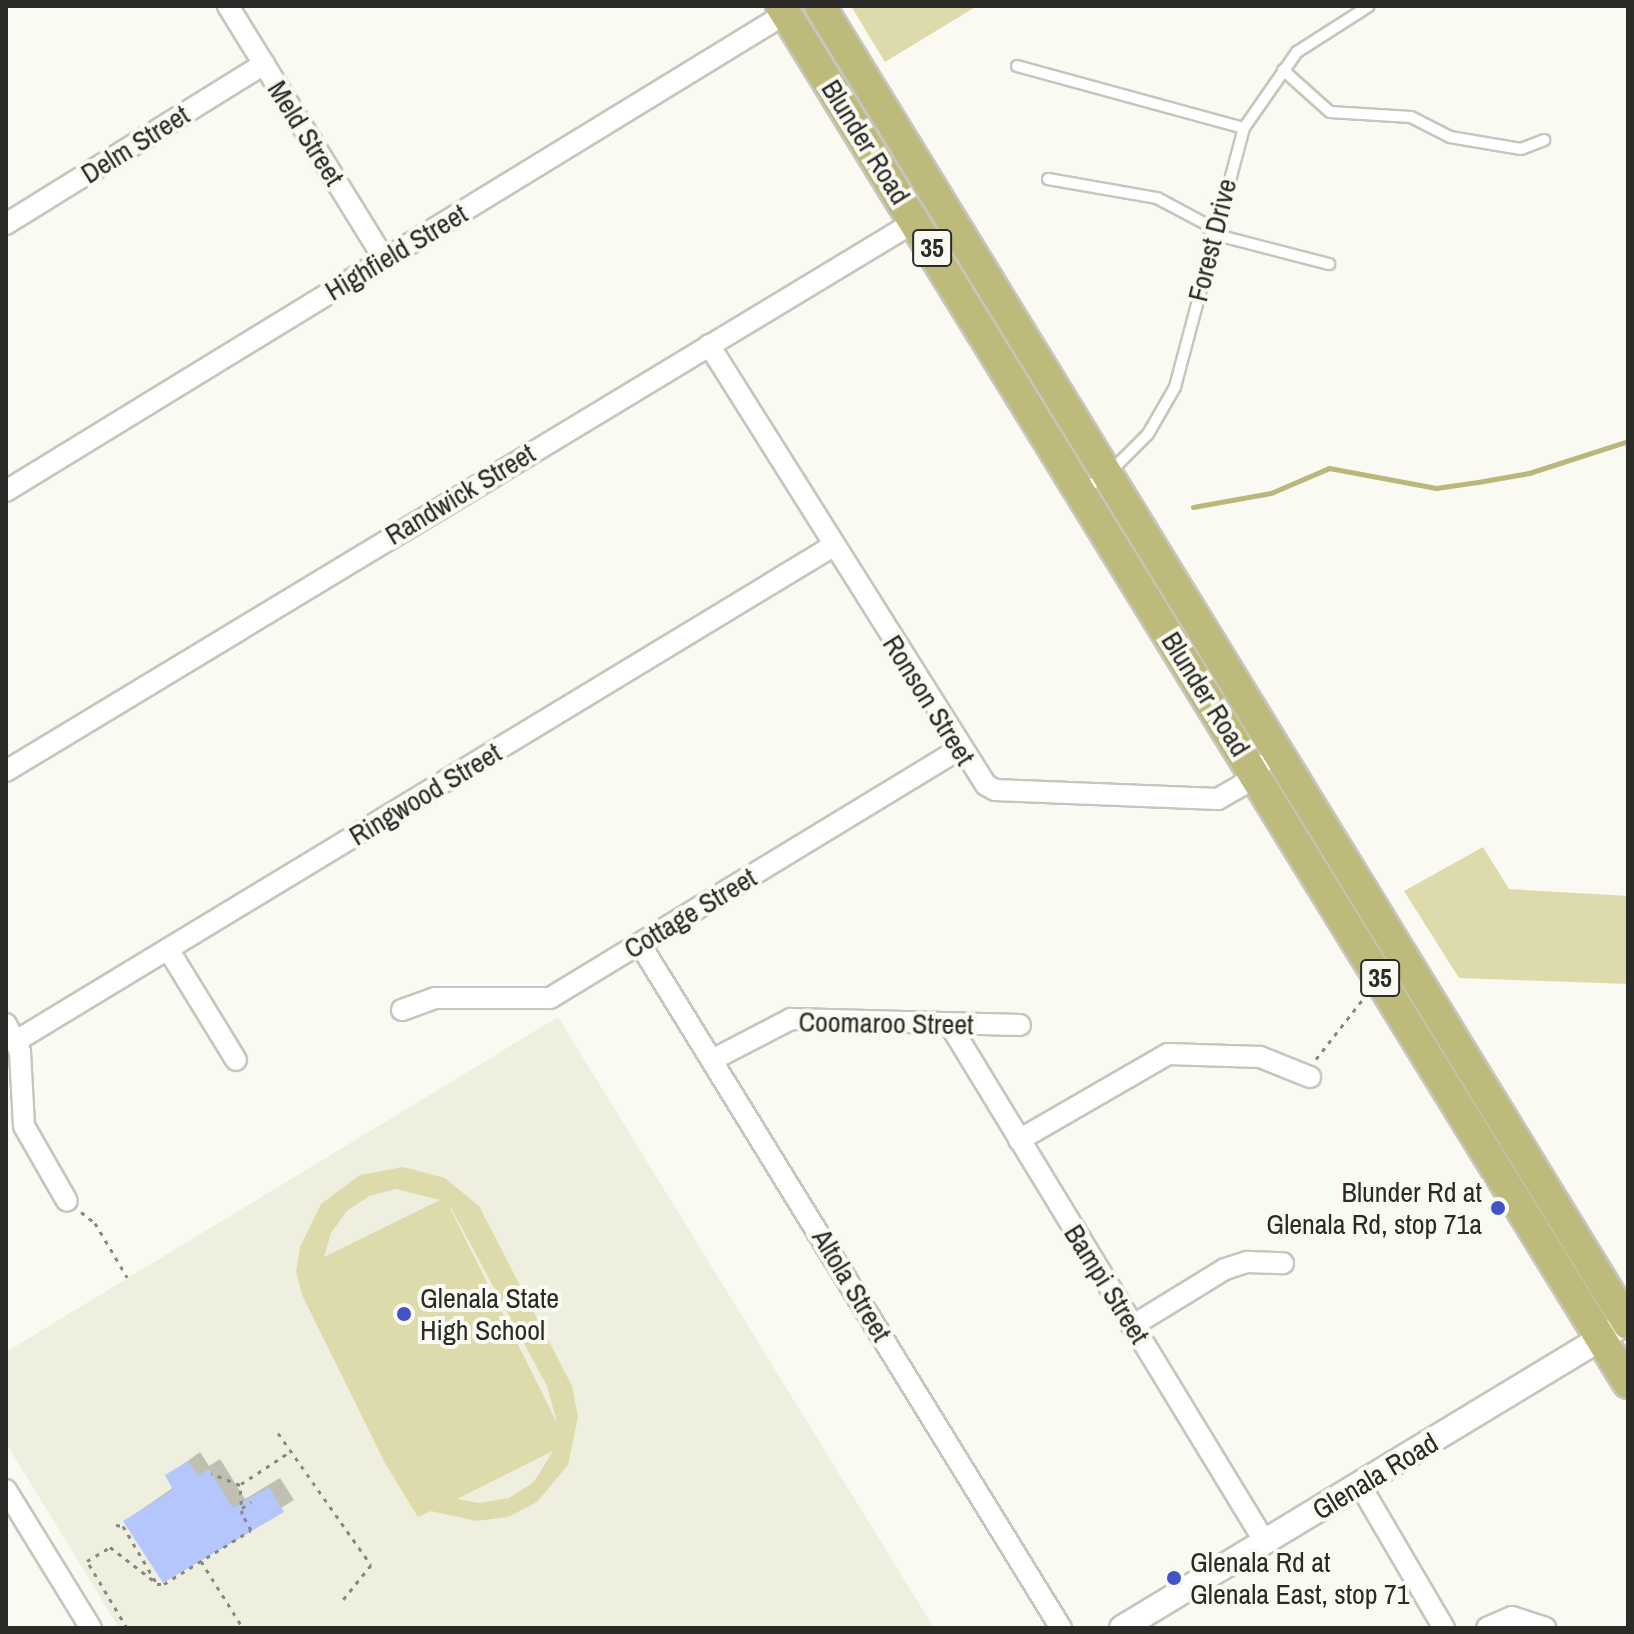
<!DOCTYPE html>
<style>
body{margin:0}
#map{position:relative;width:1634px;height:1634px;overflow:hidden;background:#fafaf2;font-family:"Archivo Narrow",sans-serif}
div>[style]{position:absolute}
[style*='--x']{left:calc(var(--x)*1px);top:calc(var(--y)*1px);width:calc(var(--w)*1px);rotate:calc(var(--a)*1deg)}
.built>*{inset:0;background:#efefdf}
.green>*{inset:0;background:#dddbab}
.shadow>*{inset:0;background:#0003}
.stream>*{height:5px;margin:-2.5px;padding:0 2.5px;transform-origin:2.5px;border-radius:2.5px;background:#bbb77c}
.building>*{inset:0;background:#b5c6fc}
.path>*{height:3px;margin-top:-1.5px;transform-origin:0;background:repeating-linear-gradient(90deg,#888883 0 4px,transparent 0 10px)}
.roads{filter:drop-shadow(2px 0 #c6c6be) drop-shadow(-2px 0 #c6c6be) drop-shadow(0 2px #c6c6be) drop-shadow(0 -2px #c6c6be)}
.service>*{height:10px;margin:-5px;padding:0 5px;transform-origin:5px;border-radius:5px;background:#fff}
.minor>*{height:20px;margin:-10px;padding:0 10px;transform-origin:10px;border-radius:10px;background:#fff}
.tertiary>*{height:24px;margin:-12px;padding:0 12px;transform-origin:12px;border-radius:12px;background:#fff}
.primary>*{height:30px;margin:-15px;padding:0 15px;transform-origin:15px;border-radius:15px;background:#beba7c}
.dots>*{width:22px;height:22px;translate:-50% -50%;box-sizing:border-box;border:4px solid #fafaf2;border-radius:50%}
span{translate:-50% -50%;white-space:nowrap;text-align:center;line-height:1.15;-webkit-text-stroke:8px #fafaf2;paint-order:stroke}
.shield-label span{padding:2px 6px;background:#fafaf2;border:2px solid;border-radius:6px;-webkit-text-stroke-width:0}
.shield-label{font-size:26px;color:#2a2a27;font-weight:700}
.street-label{font-size:28px;color:#2a2a27}
.poi-label{font-size:28px;color:#2a2a27}
.right{translate:-100% -50%;text-align:right}
.left{translate:0 -50%;text-align:left}
.frame{position:absolute;inset:0;border:8px solid #2a2a27;pointer-events:none}
</style>
<div id="map">
<div class="built">
<div style="clip-path:polygon(558px 1017px,934px 1628px,119px 1628px,6px 1443px,6px 1352px)"></div>
</div>
<div class="green">
<div style="clip-path:polygon(851px 6px,977px 6px,885px 62px)"></div>
<div style="clip-path:polygon(1483px 847px,1509px 889px,1628px 896px,1628px 984px,1459px 978px,1404px 891px)"></div>
<div style="clip-path:polygon(evenodd,403px 1167px,445px 1178px,479px 1206px,572px 1386px,578px 1417px,568px 1465px,537px 1502px,508px 1517px,476px 1521px,431px 1511px,418px 1517px,385px 1463px,302px 1295px,296px 1272px,300px 1247px,321px 1204px,360px 1175px,403px 1167px,396px 1189px,440px 1200px,324px 1257px,331px 1233px,347px 1211px,369px 1196px,396px 1189px,403px 1167px,451px 1208px,547px 1386px,557px 1423px,450px 1208px,451px 1208px,403px 1167px,553px 1451px,534px 1482px,509px 1498px,479px 1503px,457px 1499px,553px 1451px)"></div>
</div>
<div class="shadow">
<div style="clip-path:polygon(200px 1452px,209px 1466px,220px 1459px,245px 1499px,280px 1478px,294px 1500px,164px 1580px,125px 1521px,174px 1487px,167px 1476px)"></div>
</div>
<div class="stream">
<div style="--x:1193;--y:507;--w:79;--a:-10.2"></div>
<div style="--x:1271;--y:493;--w:63;--a:-23.3"></div>
<div style="--x:1329;--y:468;--w:109;--a:10.6"></div>
<div style="--x:1436;--y:488;--w:42;--a:-8.1"></div>
<div style="--x:1478;--y:482;--w:52;--a:-10"></div>
<div style="--x:1529;--y:473;--w:104;--a:-17.9"></div>
</div>
<div class="building">
<div style="clip-path:polygon(188px 1461px,198px 1476px,209px 1469px,233px 1508px,269px 1487px,284px 1512px,163px 1583px,123px 1521px,173px 1490px,165px 1475px)"></div>
</div>
<div class="path">
<div style="--x:1316;--y:1059;--w:76;--a:-51.9"></div>
<div style="--x:81;--y:1212;--w:18;--a:38"></div>
<div style="--x:95;--y:1223;--w:63;--a:59.3"></div>
<div style="--x:278;--y:1433;--w:161;--a:54.8"></div>
<div style="--x:371;--y:1565;--w:46;--a:128.9"></div>
<div style="--x:241;--y:1484;--w:60;--a:-33.4"></div>
<div style="--x:242;--y:1508;--w:11;--a:-34"></div>
<div style="--x:116;--y:1525;--w:7;--a:8"></div>
<div style="--x:123;--y:1526;--w:67;--a:59.6"></div>
<div style="--x:157;--y:1584;--w:7;--a:0"></div>
<div style="--x:164;--y:1584;--w:102;--a:-31.8"></div>
<div style="--x:251;--y:1530;--w:18;--a:-119"></div>
<div style="--x:242;--y:1514;--w:29;--a:-94"></div>
<div style="--x:240;--y:1485;--w:31;--a:-158"></div>
<div style="--x:201;--y:1561;--w:79;--a:57.9"></div>
<div style="--x:127;--y:1628;--w:78;--a:-120.8"></div>
<div style="--x:87;--y:1561;--w:27;--a:-31"></div>
<div style="--x:110;--y:1547;--w:56;--a:37.7"></div>
</div>
<div class="roads">
<div class="service">
<div style="--x:1017;--y:66;--w:235;--a:15.3"></div>
<div style="--x:1283;--y:70;--w:63;--a:41.8"></div>
<div style="--x:1330;--y:112;--w:81;--a:3.5"></div>
<div style="--x:1411;--y:117;--w:44;--a:27.1"></div>
<div style="--x:1450;--y:137;--w:72;--a:9.6"></div>
<div style="--x:1521;--y:149;--w:25;--a:-21"></div>
<div style="--x:1048;--y:179;--w:111;--a:9.9"></div>
<div style="--x:1157;--y:198;--w:55;--a:28"></div>
<div style="--x:1206;--y:224;--w:12;--a:55"></div>
<div style="--x:1213;--y:234;--w:120;--a:14.5"></div>
<div style="--x:1081;--y:491;--w:31;--a:-32"></div>
<div style="--x:1107;--y:475;--w:58;--a:-45"></div>
<div style="--x:1148;--y:434;--w:54;--a:-60.1"></div>
<div style="--x:1175;--y:387;--w:268;--a:-75.1"></div>
<div style="--x:1244;--y:128;--w:93;--a:-55.1"></div>
<div style="--x:1297;--y:52;--w:85;--a:-32.6"></div>
</div>
<div class="minor">
<div style="--x:228;--y:6;--w:297;--a:58.3"></div>
<div style="--x:6;--y:224;--w:304;--a:-31.8"></div>
<div style="--x:709;--y:345;--w:520;--a:57.81"></div>
<div style="--x:986;--y:785;--w:10;--a:29"></div>
<div style="--x:995;--y:790;--w:223;--a:2.3"></div>
<div style="--x:1218;--y:799;--w:28;--a:-30"></div>
<div style="--x:1242;--y:785;--w:28;--a:-46"></div>
<div style="--x:6;--y:491;--w:913;--a:-31.48"></div>
<div style="--x:6;--y:771;--w:1063;--a:-31.15"></div>
<div style="--x:640;--y:944;--w:803;--a:58.39"></div>
<div style="--x:168;--y:949;--w:130;--a:58.5"></div>
<div style="--x:402;--y:1010;--w:35;--a:-20"></div>
<div style="--x:435;--y:998;--w:115;--a:0"></div>
<div style="--x:550;--y:998;--w:479;--a:-31.3"></div>
<div style="--x:6;--y:1024;--w:31;--a:63"></div>
<div style="--x:20;--y:1052;--w:74;--a:86.9"></div>
<div style="--x:24;--y:1126;--w:86;--a:60.2"></div>
<div style="--x:950;--y:1025;--w:605;--a:58.65"></div>
<div style="--x:16;--y:1041;--w:955;--a:-31.21"></div>
<div style="--x:714;--y:1059;--w:87;--a:-27.5"></div>
<div style="--x:791;--y:1019;--w:229;--a:1.5"></div>
<div style="--x:1019;--y:1140;--w:172;--a:-30"></div>
<div style="--x:1168;--y:1054;--w:92;--a:1.9"></div>
<div style="--x:1260;--y:1057;--w:54;--a:21.8"></div>
<div style="--x:1132;--y:1326;--w:109;--a:-31.5"></div>
<div style="--x:1225;--y:1269;--w:23;--a:-18"></div>
<div style="--x:1247;--y:1262;--w:36;--a:2"></div>
<div style="--x:1360;--y:1485;--w:166;--a:59.6"></div>
<div style="--x:6;--y:1490;--w:162;--a:58.4"></div>
<div style="--x:1487;--y:1628;--w:27;--a:-24"></div>
<div style="--x:1512;--y:1617;--w:35;--a:18"></div>
</div>
<div class="tertiary">
<div style="--x:1122;--y:1628;--w:577;--a:-31.18"></div>
</div>
<div class="primary">
<div style="--x:781;--y:6;--w:1617;--a:58.4"></div>
<div style="--x:820;--y:6;--w:1546;--a:58.49"></div>
</div>
</div>
<div class="dots">
<div style="left:1498px;top:1208px;background:#4153c7"></div>
<div style="left:404px;top:1314px;background:#4153c7"></div>
<div style="left:1174px;top:1578px;background:#4153c7"></div>
</div>
<div class="shield-label">
<span style="left:932px;top:248px">35</span>
<span style="left:1380px;top:978px">35</span>
</div>
<div class="street-label">
<span style="left:306px;top:133px;rotate:58deg">Meld Street</span>
<span style="left:866px;top:142px;rotate:58deg">Blunder Road</span>
<span style="left:135px;top:144px;rotate:-32deg">Delm Street</span>
<span style="left:1212px;top:240px;rotate:-76deg">Forest Drive</span>
<span style="left:396px;top:252px;rotate:-31deg">Highfield Street</span>
<span style="left:460px;top:494px;rotate:-31deg">Randwick Street</span>
<span style="left:1206px;top:694px;rotate:58deg">Blunder Road</span>
<span style="left:929px;top:700px;rotate:58deg">Ronson Street</span>
<span style="left:425px;top:794px;rotate:-31deg">Ringwood Street</span>
<span style="left:690px;top:913px;rotate:-31deg">Cottage Street</span>
<span style="left:886px;top:1023px;rotate:1deg">Coomaroo Street</span>
<span style="left:1107px;top:1284px;rotate:58deg">Bampi Street</span>
<span style="left:852px;top:1285px;rotate:59deg">Altola Street</span>
<span style="left:1375px;top:1476px;rotate:-31deg">Glenala Road</span>
</div>
<div class="poi-label">
<span class="right" style="left:1482px;top:1208px">Blunder Rd at<br>Glenala Rd, stop 71a</span>
<span class="left" style="left:420px;top:1314px">Glenala State<br>High School</span>
<span class="left" style="left:1190px;top:1578px">Glenala Rd at<br>Glenala East, stop 71</span>
</div>
<div class="frame"></div>
</div>
